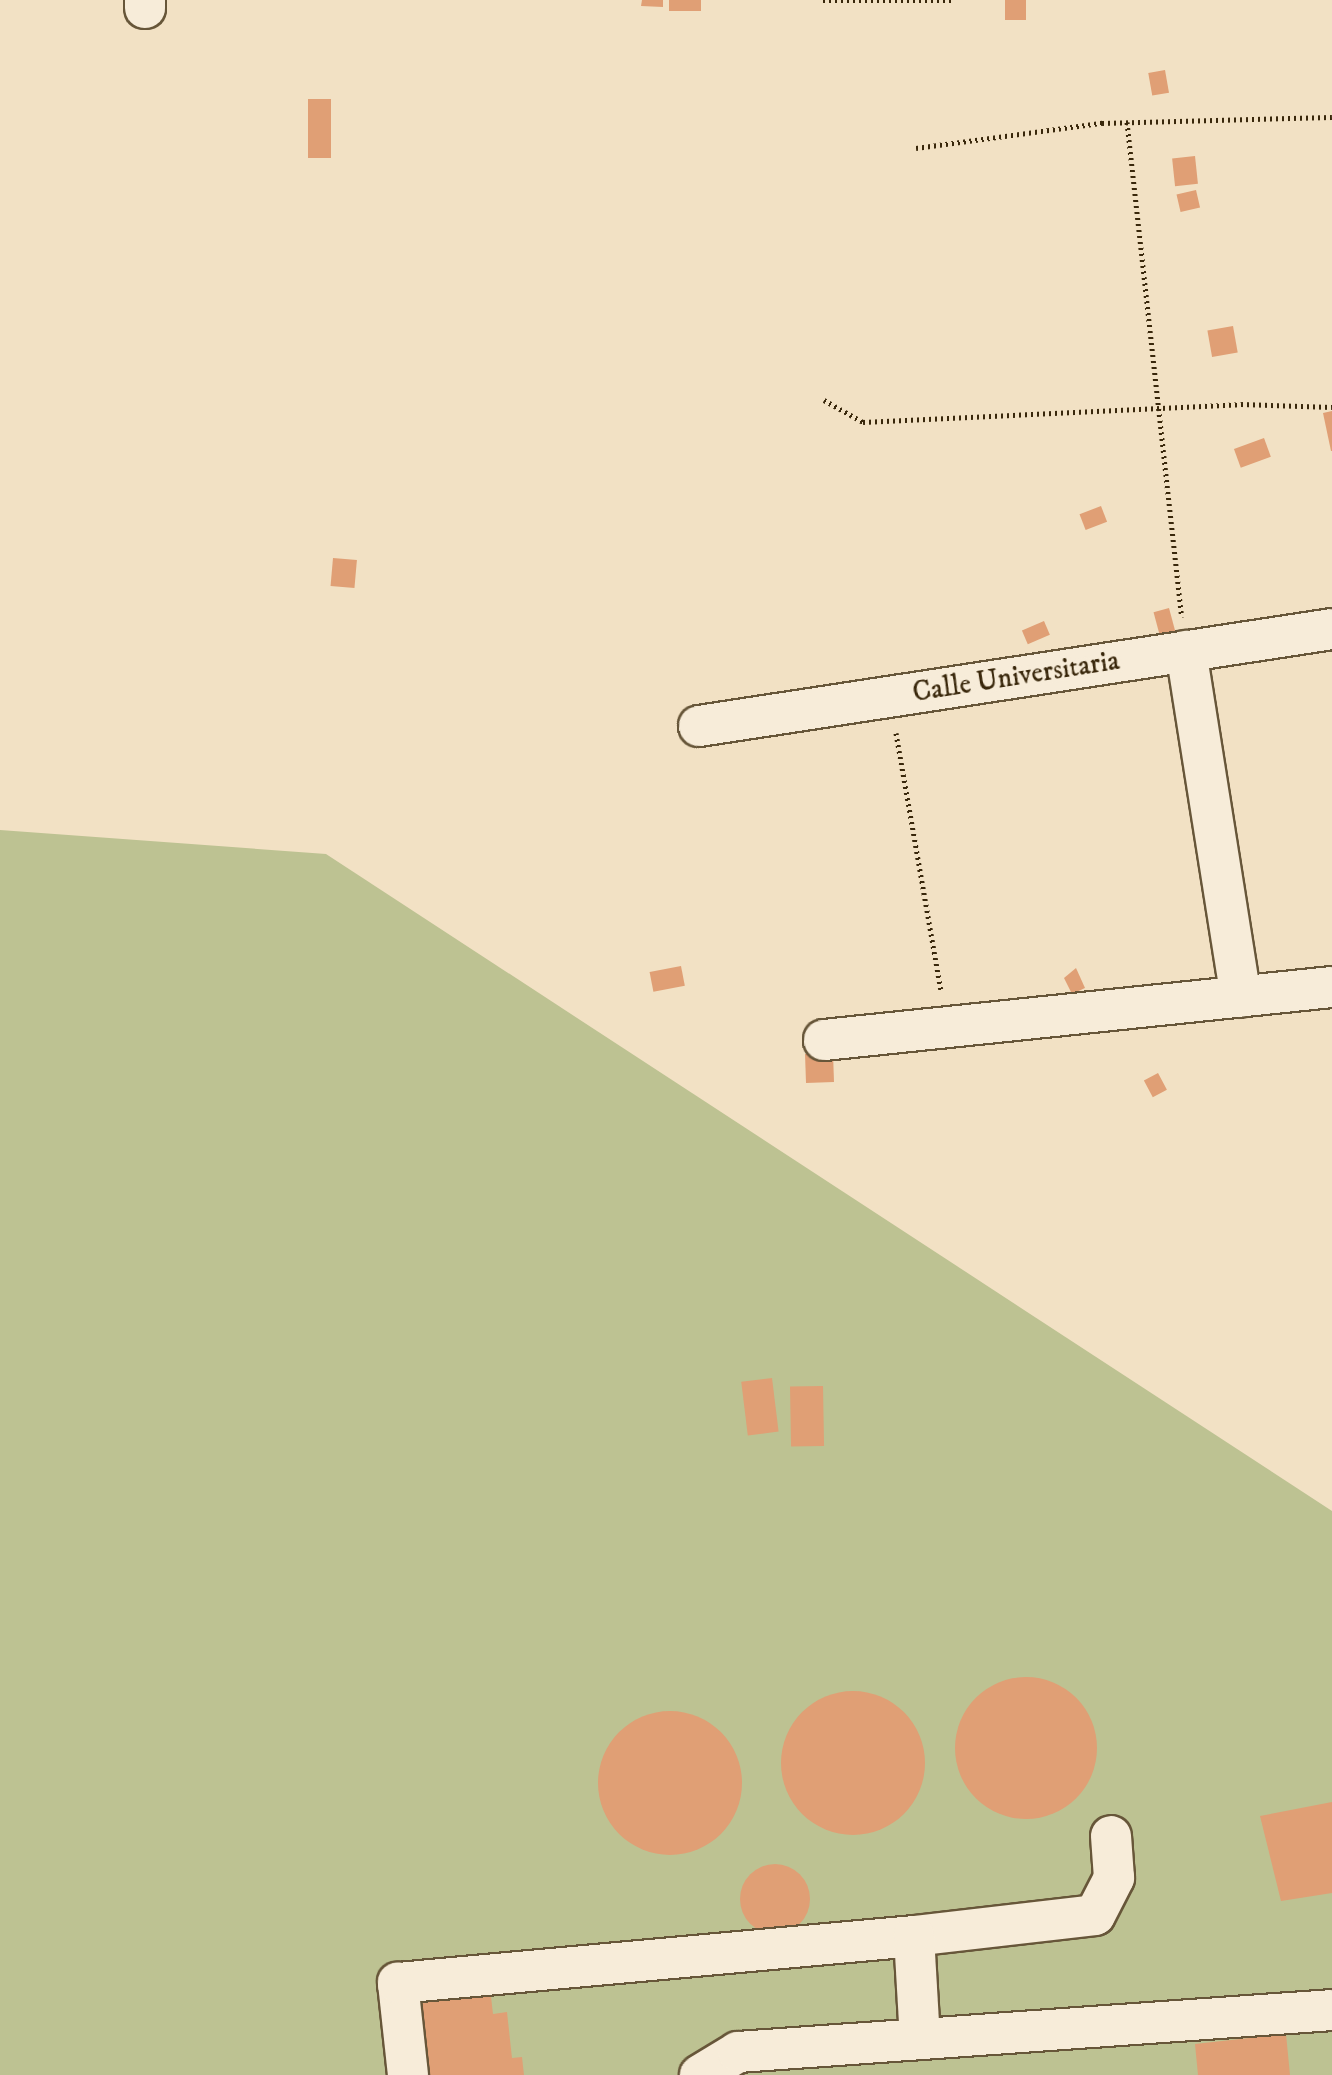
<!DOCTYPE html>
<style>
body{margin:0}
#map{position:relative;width:1332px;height:2075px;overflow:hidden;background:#f2e1c4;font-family:"IM FELL DW Pica",serif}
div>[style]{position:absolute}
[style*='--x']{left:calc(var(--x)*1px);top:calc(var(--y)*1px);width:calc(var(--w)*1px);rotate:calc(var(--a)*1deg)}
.green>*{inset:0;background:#bdc292}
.building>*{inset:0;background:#e09f75;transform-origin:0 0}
.round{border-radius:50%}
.path>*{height:5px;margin-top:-2.5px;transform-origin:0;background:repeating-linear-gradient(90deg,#39270b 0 2px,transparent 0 6px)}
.roads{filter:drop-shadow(2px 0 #675639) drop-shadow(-2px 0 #675639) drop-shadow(0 2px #675639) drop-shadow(0 -2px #675639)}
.minor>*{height:40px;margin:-20px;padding:0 20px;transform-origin:20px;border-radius:20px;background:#f7ecd9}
span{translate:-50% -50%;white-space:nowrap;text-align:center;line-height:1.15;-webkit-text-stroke:8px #f7ecd9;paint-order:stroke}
.street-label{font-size:28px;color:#39270b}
</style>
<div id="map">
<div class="green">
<div style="clip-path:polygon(0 830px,326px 854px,1332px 1511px,1332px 2075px,0 2075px)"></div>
</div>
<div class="building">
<div style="clip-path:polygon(642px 0,663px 0,663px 7px,641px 6px)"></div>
<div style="left:669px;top:0;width:32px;height:11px"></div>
<div style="left:1005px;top:0;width:21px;height:20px"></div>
<div style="left:1165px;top:70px;width:23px;height:17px;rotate:80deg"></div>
<div style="left:308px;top:99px;width:23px;height:59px"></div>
<div style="left:1195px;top:156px;width:28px;height:23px;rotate:84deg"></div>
<div style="left:1196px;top:190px;width:18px;height:20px;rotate:77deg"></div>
<div style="left:1233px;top:326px;width:27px;height:26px;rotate:80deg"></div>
<div style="clip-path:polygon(1332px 411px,1332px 451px,1331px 451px,1323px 413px)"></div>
<div style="left:1264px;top:438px;width:20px;height:32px;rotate:70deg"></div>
<div style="left:1101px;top:506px;width:17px;height:23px;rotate:69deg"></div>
<div style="left:333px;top:558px;width:24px;height:28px;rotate:5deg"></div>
<div style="left:1169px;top:608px;width:27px;height:16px;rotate:75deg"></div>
<div style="left:1044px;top:621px;width:15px;height:24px;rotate:67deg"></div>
<div style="left:681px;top:966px;width:20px;height:32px;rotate:79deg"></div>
<div style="clip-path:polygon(1076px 968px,1085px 988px,1072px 994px,1064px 978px)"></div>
<div style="left:833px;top:1053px;width:29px;height:28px;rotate:88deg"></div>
<div style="left:1158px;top:1073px;width:19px;height:16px;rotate:62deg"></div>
<div style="left:772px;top:1378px;width:54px;height:31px;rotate:83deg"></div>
<div style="left:823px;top:1386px;width:60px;height:33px;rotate:89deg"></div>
<div class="round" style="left:955px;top:1677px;width:142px;height:142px"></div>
<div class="round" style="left:781px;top:1691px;width:144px;height:144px"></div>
<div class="round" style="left:598px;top:1711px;width:144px;height:144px"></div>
<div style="clip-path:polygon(1332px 1802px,1332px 1893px,1281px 1901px,1260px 1816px)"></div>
<div class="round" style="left:740px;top:1864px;width:70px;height:70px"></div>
<div style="clip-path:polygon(490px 1988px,493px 2014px,507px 2012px,512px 2058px,522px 2057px,524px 2075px,430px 2075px,421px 1996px)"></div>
<div style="clip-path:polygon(1286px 2034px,1290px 2075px,1198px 2075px,1195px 2044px)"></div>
</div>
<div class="path">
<div style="--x:823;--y:0;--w:129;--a:0"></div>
<div style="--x:1127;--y:122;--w:498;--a:83.7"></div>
<div style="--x:916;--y:148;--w:188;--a:-7.7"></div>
<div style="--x:1102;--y:123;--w:230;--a:-1.5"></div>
<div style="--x:824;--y:400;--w:45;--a:29.4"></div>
<div style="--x:863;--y:422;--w:378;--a:-2.7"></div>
<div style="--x:1241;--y:404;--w:91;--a:1.9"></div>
<div style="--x:896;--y:733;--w:262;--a:80.1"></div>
</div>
<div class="roads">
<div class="minor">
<div style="--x:145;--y:8;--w:8;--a:-90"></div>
<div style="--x:1186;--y:651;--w:350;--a:81"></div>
<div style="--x:699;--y:726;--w:640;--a:-8.71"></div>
<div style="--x:824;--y:1040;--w:511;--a:-5.96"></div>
<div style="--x:914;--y:1936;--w:182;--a:-6.6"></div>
<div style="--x:1095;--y:1915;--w:42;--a:-62.8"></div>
<div style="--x:1114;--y:1878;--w:42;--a:-94.1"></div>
<div style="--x:408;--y:2075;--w:93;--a:-96.2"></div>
<div style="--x:398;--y:1983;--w:518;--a:-5.2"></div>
<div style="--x:914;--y:1936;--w:103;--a:86.7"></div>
<div style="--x:700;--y:2075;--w:44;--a:-31.2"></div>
<div style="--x:738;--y:2052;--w:595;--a:-4.04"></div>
</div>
</div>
<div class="street-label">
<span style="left:1016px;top:677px;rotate:-9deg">Calle Universitaria</span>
</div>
</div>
